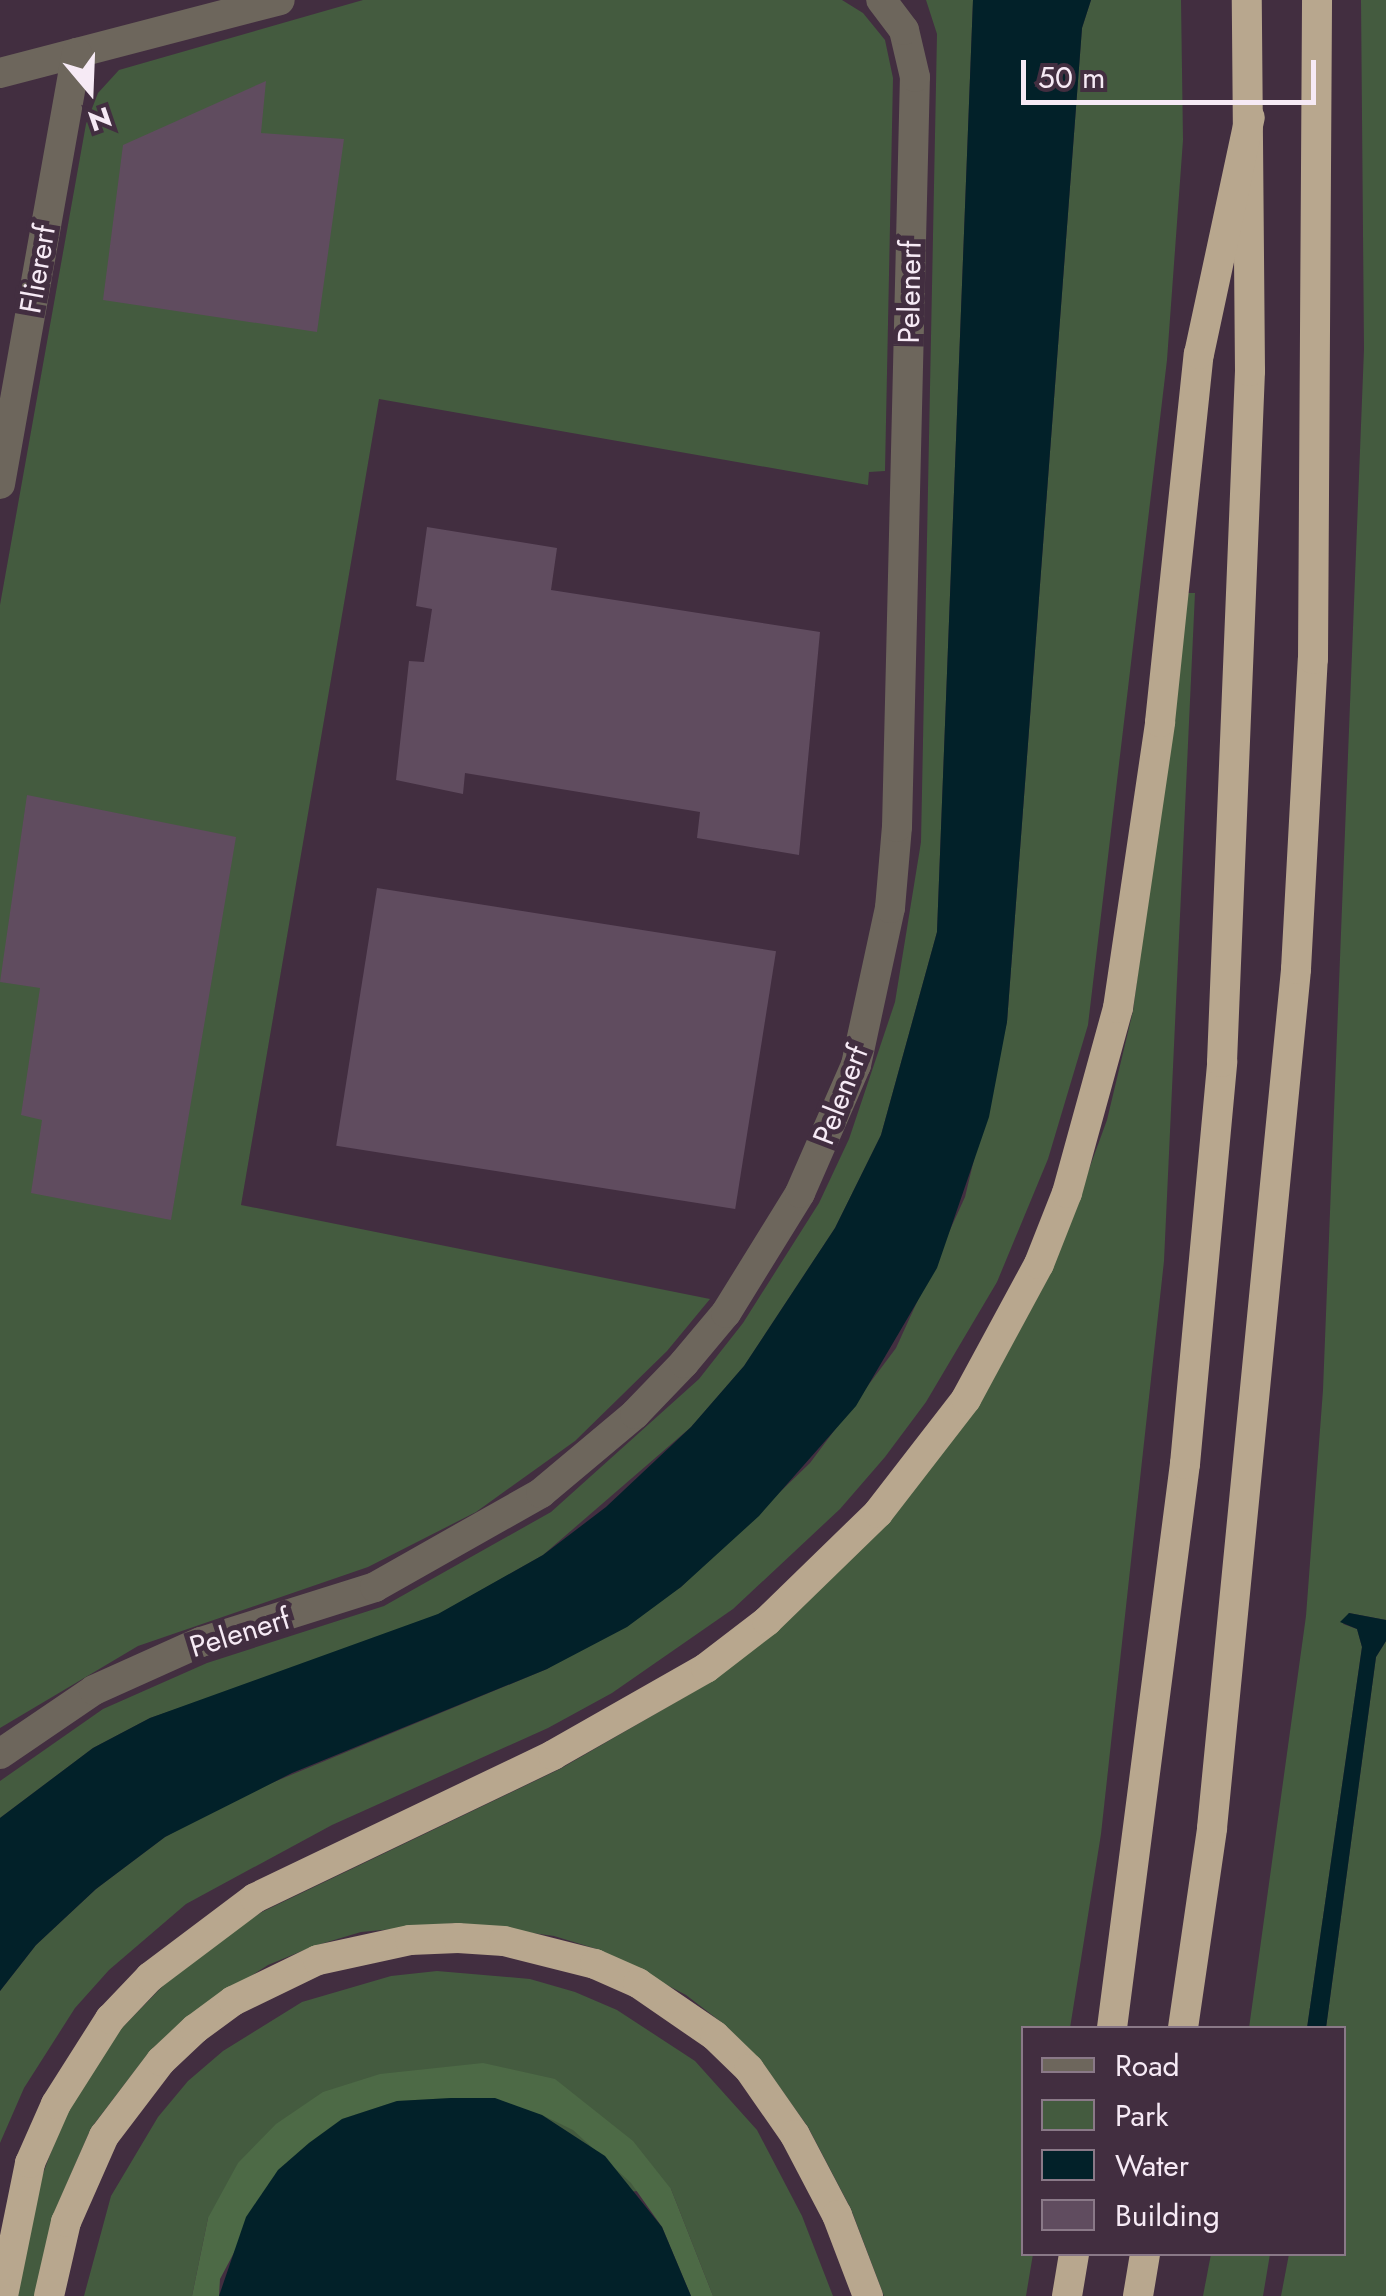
<!DOCTYPE html>
<style>
body{margin:0}
#map{position:relative;width:1386px;height:2296px;overflow:hidden;background:#422e40;font-family:Jost,sans-serif}
div>[style]{position:absolute}
[style*='--x']{left:calc(var(--x)*1px);top:calc(var(--y)*1px);width:calc(var(--w)*1px);rotate:calc(var(--a)*1deg)}
.green>*{inset:0;background:#445b3f}
.forest>*{inset:0;background:#4d6a46}
.water>*{inset:0;background:#022129}
.building>*{inset:0;background:#604c5f;transform-origin:0 0}
.street>*{height:30px;margin:-15px;padding:0 15px;transform-origin:15px;border-radius:15px;background:#6d665c}
.highway>*{height:30px;margin:-15px;padding:0 15px;transform-origin:15px;border-radius:15px;background:#b8a78e}
span{translate:-50% -50%;white-space:nowrap;text-align:center;line-height:1.15;-webkit-text-stroke:10px #422e40;paint-order:stroke}
.street-label{font-size:30px;color:#f6eaf5}
.legend{position:absolute;left:1021px;top:2026px;width:325px;height:230px;box-sizing:border-box;background:#422e40;border:2px solid #8a7988;margin:0;padding:12px 18px;list-style:none;font-size:30px;color:#f6eaf5}
.legend li{display:flex;align-items:center;gap:20px;height:50px}
.legend b{width:50px;border:2px solid #8a7988}
.north{position:absolute;left:40px;top:40px;width:100px;height:100px;-webkit-text-stroke:8px #422e40;paint-order:stroke;rotate:161deg;font-size:28px;font-weight:700;line-height:40px;text-align:center;color:#f6eaf5}
.north::after{content:'';display:block;margin:auto;width:35px;height:45px;background:#f6eaf5;clip-path:polygon(50% 0,100% 100%,50% 72%,0 100%)}
.scale{position:absolute;left:1021px;top:60px;width:295px;height:45px;box-sizing:border-box;border:5px solid #f6eaf5;border-top:0;padding-left:12px;font-size:30px;line-height:35px;white-space:nowrap;color:#f6eaf5;-webkit-text-stroke:8px #422e40;paint-order:stroke}
</style>
<div id="map">
<div class="green">
<div style="clip-path:polygon(363px 0,842px 0,863px 13px,885px 40px,893px 78px,885px 471px,869px 472px,868px 485px,379px 399px,241px 1205px,710px 1299px,667px 1351px,575px 1441px,476px 1512px,368px 1567px,138px 1646px,0 1728px,0 605px,86px 124px,98px 93px,119px 70px)"></div>
<div style="clip-path:polygon(926px 0,973px 0,937px 932px,881px 1135px,835px 1228px,744px 1366px,691px 1427px,543px 1555px,439px 1614px,369px 1643px,150px 1718px,93px 1748px,0 1818px,0 1781px,103px 1709px,207px 1663px,384px 1606px,551px 1512px,699px 1379px,743px 1323px,819px 1203px,849px 1139px,895px 1002px,921px 842px,937px 34px)"></div>
<div style="clip-path:polygon(1091px 0,1181px 0,1183px 140px,1167px 360px,1088px 1025px,1048px 1159px,997px 1282px,926px 1402px,885px 1457px,840px 1509px,733px 1609px,612px 1693px,548px 1728px,332px 1825px,186px 1904px,109px 1970px,75px 2008px,24px 2088px,0 2143px,0 1991px,36px 1945px,96px 1889px,165px 1837px,228px 1801px,547px 1669px,681px 1587px,810px 1463px,896px 1348px,965px 1197px,1007px 1022px,1082px 28px)"></div>
<div style="clip-path:polygon(1361px 0,1386px 0,1386px 1620px,1349px 1613px,1343px 1624px,1357px 1629px,1362px 1647px,1307px 2028px,1249px 2028px,1306px 1616px,1323px 1390px,1364px 349px)"></div>
<div style="clip-path:polygon(1187px 593px,1195px 593px,1164px 1261px,1101px 1834px,1070px 2028px,1024px 2028px,1024px 2254px,1033px 2254px,1026px 2296px,884px 2296px,851px 2209px,808px 2127px,761px 2061px,725px 2025px,686px 1995px,600px 1950px,554px 1936px,457px 1923px,361px 1932px,314px 1946px,268px 1965px,186px 2018px,150px 2051px,91px 2128px,52px 2218px,35px 2296px,18px 2296px,36px 2192px,65px 2115px,117px 2033px,191px 1957px,262px 1912px,560px 1769px,714px 1680px,777px 1631px,889px 1522px,978px 1407px,1052px 1270px,1107px 1120px,1133px 1011px)"></div>
<div style="clip-path:polygon(1386px 1641px,1386px 2296px,1281px 2296px,1289px 2254px,1344px 2254px,1344px 2028px,1326px 2028px,1376px 1657px)"></div>
<div style="clip-path:polygon(437px 1971px,530px 1979px,575px 1992px,617px 2010px,695px 2061px,757px 2130px,802px 2216px,833px 2296px,713px 2296px,671px 2189px,208px 2218px,192px 2296px,84px 2296px,111px 2196px,158px 2117px,188px 2081px,223px 2051px,302px 2002px,391px 1976px)"></div>
<div style="clip-path:polygon(1211px 2254px,1270px 2254px,1263px 2296px,1203px 2296px)"></div>
</div>
<div class="forest">
<div style="clip-path:polygon(483px 2063px,555px 2079px,633px 2141px,671px 2189px,713px 2296px,691px 2296px,662px 2227px,631px 2183px,573px 2130px,542px 2115px,451px 2098px,397px 2101px,342px 2119px,309px 2143px,278px 2170px,220px 2279px,219px 2296px,192px 2296px,208px 2218px,238px 2163px,276px 2124px,323px 2092px,380px 2074px)"></div>
</div>
<div class="water">
<div style="clip-path:polygon(973px 0,1091px 0,1082px 28px,1007px 1022px,989px 1117px,937px 1268px,856px 1406px,759px 1516px,681px 1587px,627px 1627px,547px 1669px,292px 1773px,165px 1837px,96px 1889px,36px 1945px,0 1991px,0 1818px,93px 1748px,150px 1718px,438px 1614px,543px 1555px,606px 1507px,691px 1427px,744px 1366px,835px 1228px,881px 1135px,937px 932px)"></div>
<div style="clip-path:polygon(1349px 1613px,1386px 1620px,1386px 1641px,1376px 1657px,1326px 2028px,1307px 2028px,1362px 1647px,1357px 1629px,1340px 1622px)"></div>
<div style="clip-path:polygon(451px 2098px,495px 2098px,542px 2115px,605px 2156px,662px 2227px,691px 2296px,219px 2296px,246px 2217px,278px 2170px,309px 2143px,342px 2119px,397px 2101px)"></div>
</div>
<div class="building">
<div style="clip-path:polygon(266px 81px,261px 133px,344px 139px,317px 332px,103px 300px,123px 145px)"></div>
<div style="clip-path:polygon(427px 527px,557px 548px,551px 590px,820px 632px,799px 855px,697px 838px,700px 812px,465px 773px,463px 794px,396px 780px,409px 661px,424px 662px,432px 609px,416px 606px)"></div>
<div style="clip-path:polygon(27px 795px,236px 837px,171px 1220px,31px 1193px,42px 1120px,21px 1115px,40px 988px,0 982px)"></div>
<div style="left:377px;top:888px;width:404px;height:261px;rotate:9deg"></div>
</div>
<div class="street">
<div style="--x:0;--y:73;--w:289;--a:-14.6"></div>
<div style="--x:0;--y:484;--w:438;--a:-79.9"></div>
<div style="--x:0;--y:1754;--w:114;--a:-34.2"></div>
<div style="--x:94;--y:1690;--w:117;--a:-24.2"></div>
<div style="--x:201;--y:1642;--w:182;--a:-17.5"></div>
<div style="--x:375;--y:1587;--w:191;--a:-29.5"></div>
<div style="--x:541;--y:1493;--w:123;--a:-40"></div>
<div style="--x:635;--y:1414;--w:71;--a:-46.1"></div>
<div style="--x:684;--y:1363;--w:65;--a:-50"></div>
<div style="--x:726;--y:1313;--w:141;--a:-58.3"></div>
<div style="--x:800;--y:1193;--w:140;--a:-66.4"></div>
<div style="--x:856;--y:1065;--w:161;--a:-77.8"></div>
<div style="--x:890;--y:908;--w:81;--a:-85.1"></div>
<div style="--x:897;--y:827;--w:750;--a:-88.63"></div>
<div style="--x:915;--y:77;--w:48;--a:-103.2"></div>
<div style="--x:904;--y:30;--w:38;--a:-127"></div>
</div>
<div class="highway">
<div style="--x:1112;--y:2028;--w:569;--a:-82.63"></div>
<div style="--x:1185;--y:1464;--w:404;--a:-84.7"></div>
<div style="--x:1222;--y:1062;--w:692;--a:-87.68"></div>
<div style="--x:1250;--y:371;--w:371;--a:-90.5"></div>
<div style="--x:1183;--y:2028;--w:202;--a:-81.7"></div>
<div style="--x:1212;--y:1828;--w:863;--a:-84.41"></div>
<div style="--x:1296;--y:969;--w:310;--a:-86.9"></div>
<div style="--x:1313;--y:659;--w:659;--a:-89.65"></div>
<div style="--x:3;--y:2296;--w:136;--a:-78.5"></div>
<div style="--x:30;--y:2163;--w:64;--a:-66.2"></div>
<div style="--x:56;--y:2104;--w:101;--a:-57.6"></div>
<div style="--x:110;--y:2019;--w:58;--a:-46.4"></div>
<div style="--x:150;--y:1977;--w:131;--a:-37"></div>
<div style="--x:255;--y:1898;--w:331;--a:-25.6"></div>
<div style="--x:553;--y:1755;--w:176;--a:-29.6"></div>
<div style="--x:706;--y:1668;--w:77;--a:-37.6"></div>
<div style="--x:767;--y:1621;--w:155;--a:-44.2"></div>
<div style="--x:878;--y:1513;--w:144;--a:-52.3"></div>
<div style="--x:966;--y:1399;--w:153;--a:-61.6"></div>
<div style="--x:1039;--y:1264;--w:76;--a:-68.5"></div>
<div style="--x:1067;--y:1193;--w:192;--a:-74.6"></div>
<div style="--x:1118;--y:1008;--w:289;--a:-81.6"></div>
<div style="--x:1160;--y:722;--w:370;--a:-84"></div>
<div style="--x:1199;--y:354;--w:242;--a:-77.9"></div>
<div style="--x:49;--y:2296;--w:76;--a:-77.1"></div>
<div style="--x:66;--y:2222;--w:94;--a:-66.2"></div>
<div style="--x:104;--y:2136;--w:94;--a:-52.8"></div>
<div style="--x:161;--y:2061;--w:47;--a:-43.3"></div>
<div style="--x:195;--y:2029;--w:47;--a:-36.4"></div>
<div style="--x:233;--y:2001;--w:94;--a:-25.8"></div>
<div style="--x:318;--y:1960;--w:94;--a:-12.3"></div>
<div style="--x:410;--y:1940;--w:48;--a:-2.4"></div>
<div style="--x:458;--y:1938;--w:46;--a:3.7"></div>
<div style="--x:504;--y:1941;--w:94;--a:14.2"></div>
<div style="--x:595;--y:1964;--w:47;--a:23.8"></div>
<div style="--x:638;--y:1983;--w:93;--a:34.5"></div>
<div style="--x:715;--y:2036;--w:47;--a:44.1"></div>
<div style="--x:749;--y:2069;--w:80;--a:55.1"></div>
<div style="--x:795;--y:2135;--w:90;--a:62.3"></div>
<div style="--x:837;--y:2215;--w:87;--a:69.1"></div>
<div style="--x:1067;--y:2296;--w:43;--a:-80.5"></div>
<div style="--x:1138;--y:2296;--w:43;--a:-80.5"></div>
</div>
<div class="street-label">
<span style="left:38px;top:269px;rotate:-80deg">Fliererf</span>
<span style="left:910px;top:292px;rotate:-89deg">Pelenerf</span>
<span style="left:841px;top:1095px;rotate:-69deg">Pelenerf</span>
<span style="left:240px;top:1633px;rotate:-17deg">Pelenerf</span>
</div>
<ul class="legend">
<li><b style="height:12px;background:#6d665c"></b>Road</li>
<li><b style="height:28px;background:#445b3f"></b>Park</li>
<li><b style="height:28px;background:#022129"></b>Water</li>
<li><b style="height:28px;background:#604c5f"></b>Building</li>
</ul>
<div class="north">N</div>
<div class="scale">50 m</div>
</div>
